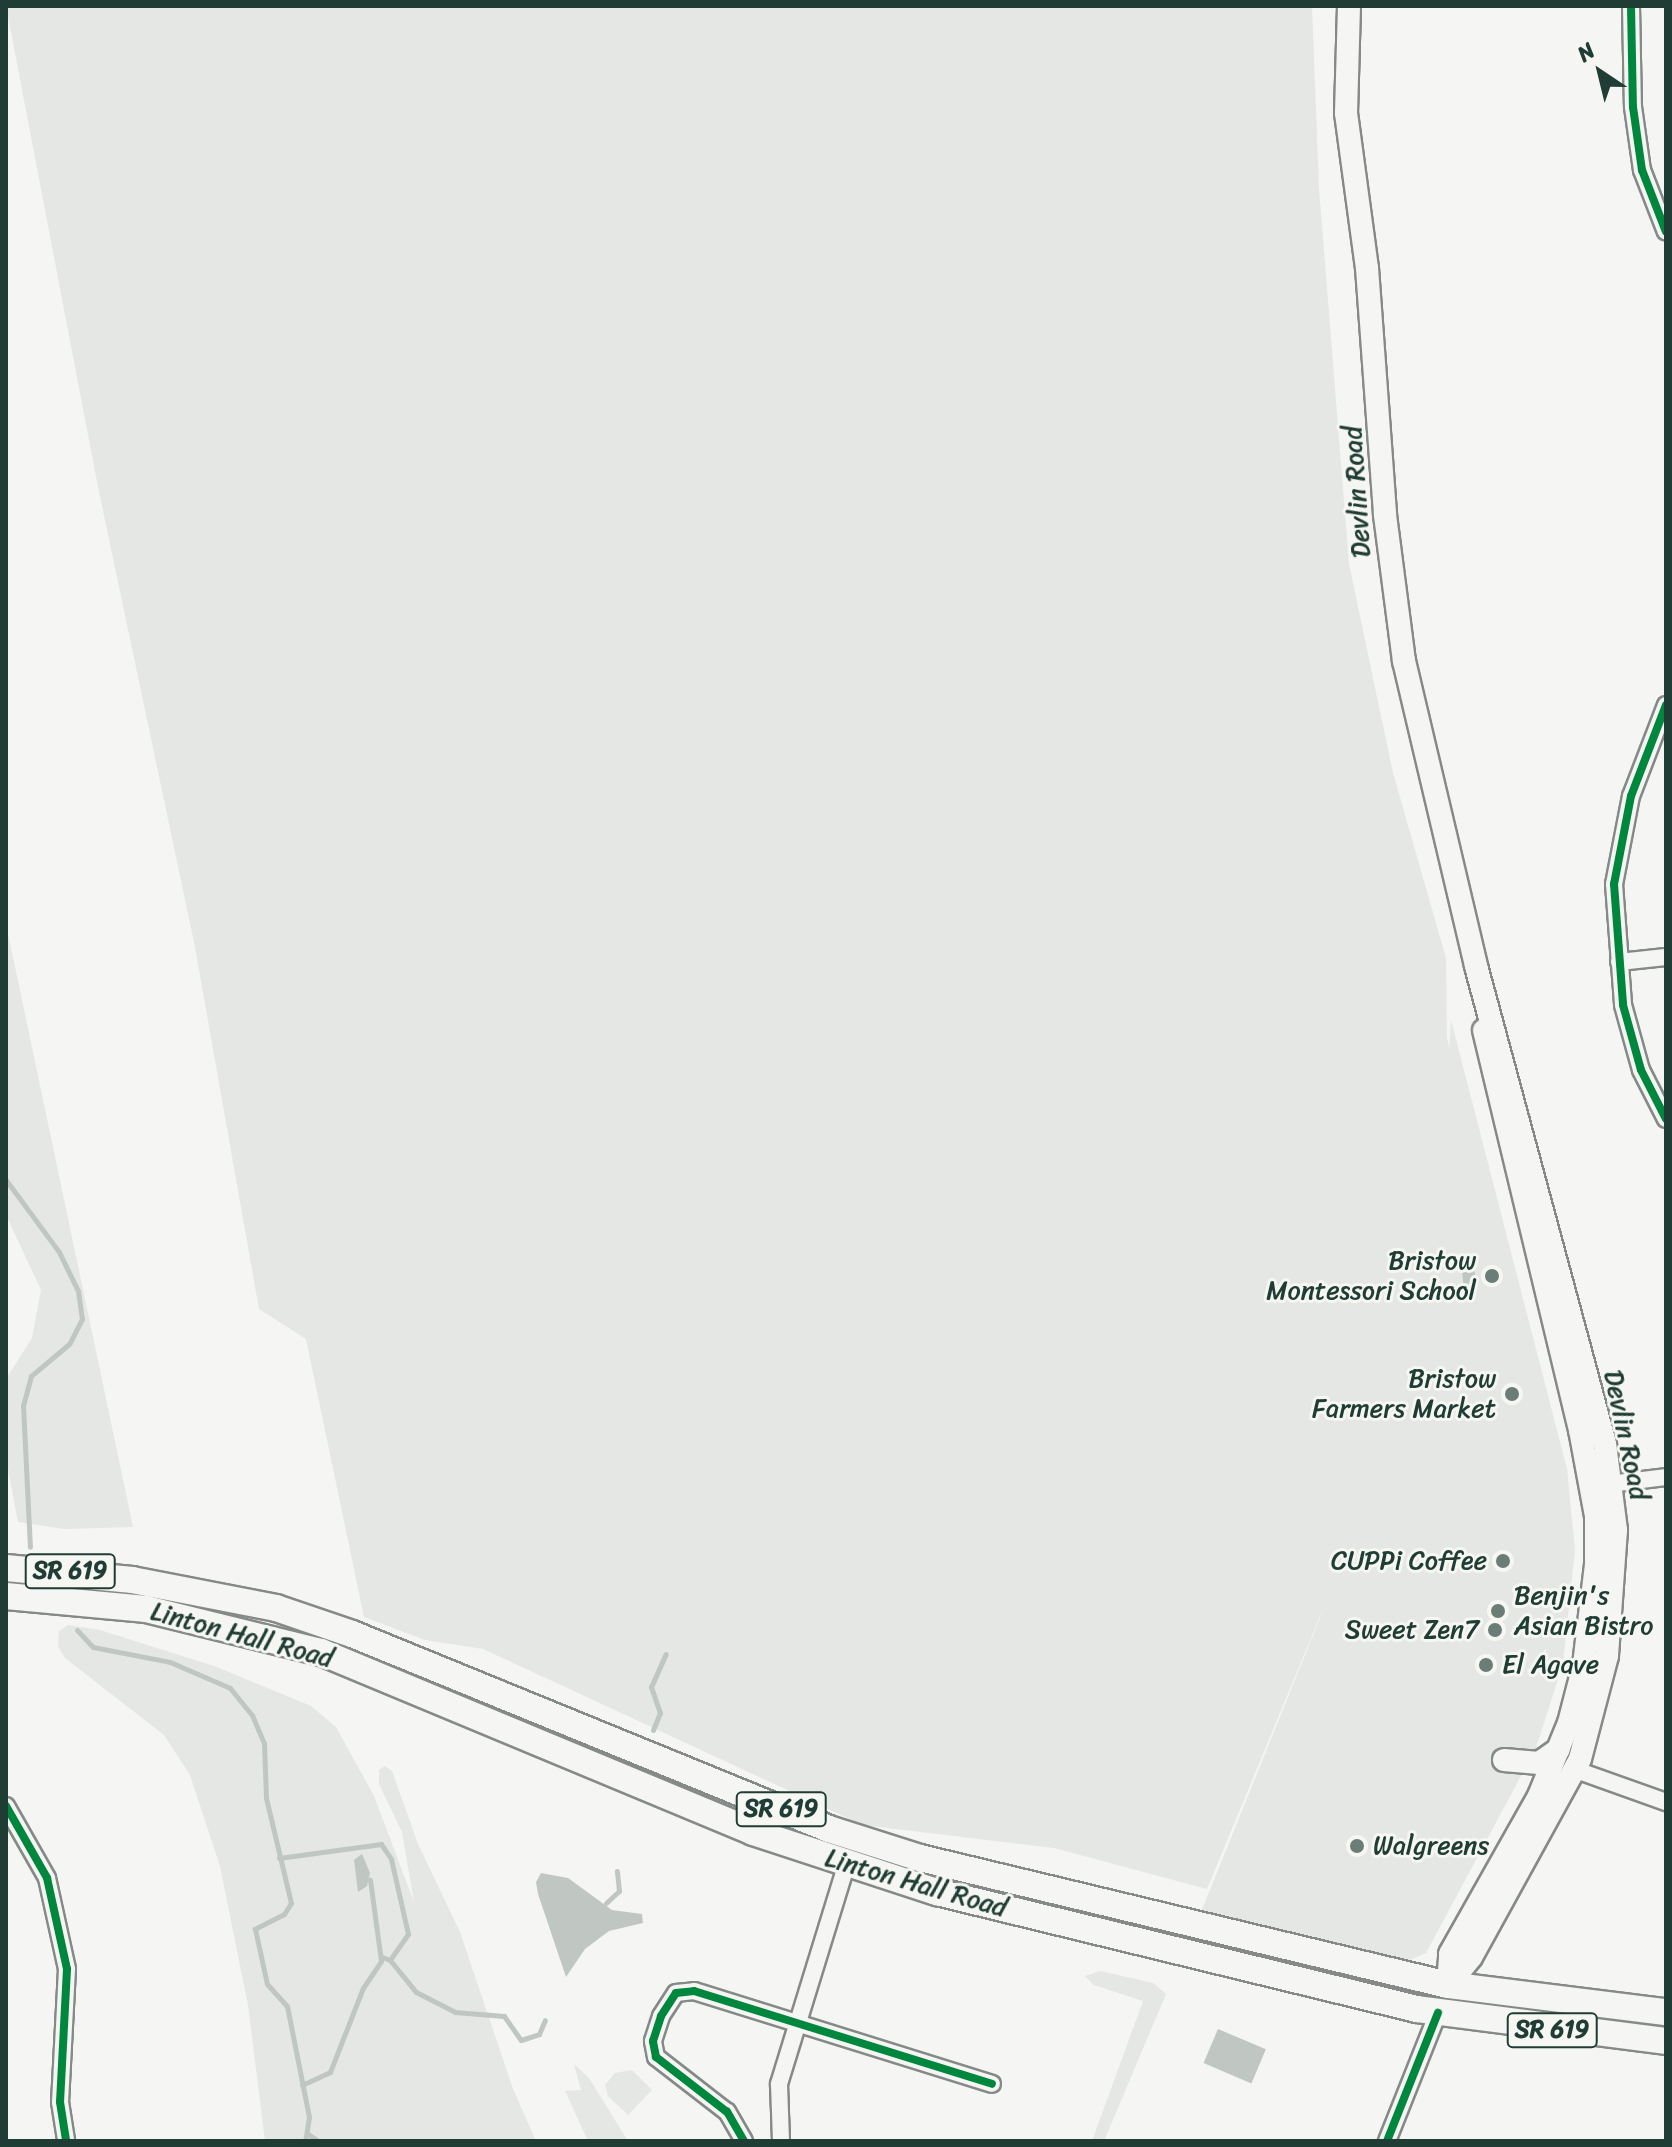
<!DOCTYPE html>
<style>
body{margin:0}
#map{position:relative;width:1672px;height:2147px;overflow:hidden;background:#f5f5f3;font-family:Sriracha,sans-serif}
div>[style]{position:absolute}
[style*='--x']{left:calc(var(--x)*1px);top:calc(var(--y)*1px);width:calc(var(--w)*1px);rotate:calc(var(--a)*1deg)}
.built>*{inset:0;background:#e5e7e4}
.green>*{inset:0;background:#e4e7e3}
.water>*{inset:0;background:#c0c7c3;transform-origin:0 0}
.stream>*{height:5px;margin:-2.5px;padding:0 2.5px;transform-origin:2.5px;border-radius:2.5px;background:#c0c7c3}
.roads{filter:drop-shadow(2px 0 #858a88) drop-shadow(-2px 0 #858a88) drop-shadow(0 2px #858a88) drop-shadow(0 -2px #858a88)}
.street>*{height:16px;margin:-8px;padding:0 8px;transform-origin:8px;border-radius:8px;background:#f5f5f3}
.secondary>*{height:22px;margin:-11px;padding:0 11px;transform-origin:11px;border-radius:11px;background:#f5f5f3}
.primary>*{height:26px;margin:-13px;padding:0 13px;transform-origin:13px;border-radius:13px;background:#f5f5f3}
.cycleway>*{height:8px;margin:-4px;padding:0 4px;transform-origin:4px;border-radius:4px;background:#00873e}
.dots>*{width:22px;height:22px;translate:-50% -50%;box-sizing:border-box;border:4px solid #f6f6f2;border-radius:50%}
span{translate:-50% -50%;white-space:nowrap;text-align:center;line-height:1.15;-webkit-text-stroke:6px #f6f6f2;paint-order:stroke}
.shield-label span{padding:2px 6px;background:#f6f6f2;border:2px solid;border-radius:6px;-webkit-text-stroke-width:0}
.shield-label{font-size:24px;color:#1f3d34;font-weight:700}
.street-label{font-size:26px;color:#1f3d34}
.poi-label{font-size:26px;color:#1f3d34}
.right{translate:-100% -50%;text-align:right}
.left{translate:0 -50%;text-align:left}
.frame{position:absolute;inset:0;border:8px solid #1f3d34;pointer-events:none}
.north{position:absolute;left:1560px;top:32px;width:80px;height:80px;-webkit-text-stroke:6px #f6f6f2;paint-order:stroke;rotate:325deg;font-size:22px;font-weight:700;line-height:32px;text-align:center;color:#1f3d34}
.north::after{content:'';display:block;margin:auto;width:28px;height:36px;background:#1f3d34;clip-path:polygon(50% 0,100% 100%,50% 72%,0 100%)}
</style>
<div id="map">
<div class="built">
<div style="clip-path:polygon(1451px 1020px,1567px 1469px,1575px 1550px,1563px 1664px,1536px 1748px,1426px 1953px,1410px 1960px,1201px 1912px,1320px 1618px,1439px 1223px)"></div>
</div>
<div class="green">
<div style="clip-path:polygon(6px 6px,1312px 6px,1319px 188px,1349px 564px,1393px 773px,1446px 958px,1447px 1038px,1486px 1209px,1439px 1224px,1433px 1344px,1207px 1889px,1054px 1848px,863px 1825px,483px 1649px,425px 1640px,364px 1617px,306px 1339px,259px 1309px,195px 947px,98px 487px)"></div>
<div style="clip-path:polygon(6px 924px,133px 1527px,64px 1529px,18px 1522px,6px 1458px,6px 1379px,32px 1338px,41px 1290px,6px 1215px)"></div>
<div style="clip-path:polygon(1457px 1228px,1457px 1297px,1437px 1305px,1442px 1233px)"></div>
<div style="clip-path:polygon(68px 1625px,100px 1630px,214px 1666px,311px 1706px,336px 1727px,374px 1796px,414px 1902px,402px 1832px,379px 1784px,379px 1770px,385px 1766px,392px 1771px,418px 1844px,460px 1932px,513px 2089px,536px 2141px,265px 2141px,248px 2005px,220px 1866px,190px 1775px,164px 1735px,65px 1658px,58px 1646px,59px 1631px)"></div>
<div style="clip-path:polygon(1100px 1971px,1153px 1983px,1166px 1994px,1104px 2141px,1092px 2141px,1143px 2001px,1094px 1985px,1085px 1976px)"></div>
<div style="clip-path:polygon(574px 2064px,589px 2078px,628px 2141px,588px 2141px,565px 2091px,581px 2090px)"></div>
<div style="clip-path:polygon(632px 2070px,652px 2090px,628px 2115px,608px 2096px,605px 2085px,615px 2073px)"></div>
</div>
<div class="water">
<div style="clip-path:polygon(1470px 1254px,1478px 1286px,1464px 1292px,1461px 1259px)"></div>
<div style="clip-path:polygon(362px 1854px,370px 1873px,367px 1886px,358px 1892px,354px 1860px)"></div>
<div style="clip-path:polygon(541px 1873px,568px 1878px,612px 1910px,642px 1914px,643px 1923px,609px 1931px,585px 1949px,566px 1977px,538px 1894px,536px 1882px)"></div>
<div style="left:1218px;top:2029px;width:52px;height:37px;rotate:23deg"></div>
</div>
<div class="stream">
<div style="--x:6;--y:1180;--w:89;--a:53.6"></div>
<div style="--x:59;--y:1252;--w:43;--a:64"></div>
<div style="--x:78;--y:1291;--w:28;--a:82"></div>
<div style="--x:82;--y:1319;--w:28;--a:117"></div>
<div style="--x:69;--y:1344;--w:50;--a:139.9"></div>
<div style="--x:31;--y:1376;--w:30;--a:105"></div>
<div style="--x:23;--y:1405;--w:142;--a:87.2"></div>
<div style="--x:77;--y:1630;--w:23;--a:47"></div>
<div style="--x:93;--y:1647;--w:78;--a:11"></div>
<div style="--x:170;--y:1662;--w:65;--a:23.4"></div>
<div style="--x:230;--y:1688;--w:35;--a:51"></div>
<div style="--x:252;--y:1715;--w:30;--a:67"></div>
<div style="--x:264;--y:1743;--w:55;--a:87.9"></div>
<div style="--x:266;--y:1798;--w:108;--a:76.6"></div>
<div style="--x:291;--y:1903;--w:13;--a:122"></div>
<div style="--x:284;--y:1914;--w:33;--a:153"></div>
<div style="--x:255;--y:1929;--w:56;--a:77.7"></div>
<div style="--x:267;--y:1984;--w:30;--a:48"></div>
<div style="--x:287;--y:2006;--w:113;--a:78.8"></div>
<div style="--x:309;--y:2117;--w:24;--a:99"></div>
<div style="--x:653;--y:1730;--w:18;--a:-68"></div>
<div style="--x:660;--y:1713;--w:28;--a:-109"></div>
<div style="--x:651;--y:1687;--w:36;--a:-66"></div>
<div style="--x:279;--y:1858;--w:103;--a:-7.8"></div>
<div style="--x:381;--y:1844;--w:18;--a:56"></div>
<div style="--x:391;--y:1859;--w:77;--a:77.2"></div>
<div style="--x:408;--y:1934;--w:32;--a:125"></div>
<div style="--x:606;--y:1903;--w:18;--a:-43"></div>
<div style="--x:619;--y:1891;--w:20;--a:-96"></div>
<div style="--x:382;--y:1957;--w:9;--a:21"></div>
<div style="--x:390;--y:1960;--w:41;--a:50.9"></div>
<div style="--x:416;--y:1992;--w:44;--a:27.1"></div>
<div style="--x:455;--y:2012;--w:49;--a:4.7"></div>
<div style="--x:504;--y:2016;--w:29;--a:55"></div>
<div style="--x:521;--y:2040;--w:19;--a:-18"></div>
<div style="--x:539;--y:2034;--w:15;--a:-67"></div>
<div style="--x:302;--y:2085;--w:31;--a:-25"></div>
<div style="--x:330;--y:2072;--w:90;--a:-68.6"></div>
<div style="--x:363;--y:1988;--w:32;--a:-56"></div>
<div style="--x:381;--y:1961;--w:82;--a:-97.7"></div>
<div style="--x:308;--y:2134;--w:12;--a:35"></div>
</div>
<div class="roads">
<div class="street">
<div style="--x:1631;--y:6;--w:101;--a:88.9"></div>
<div style="--x:1633;--y:107;--w:64;--a:81.9"></div>
<div style="--x:1642;--y:170;--w:66;--a:68.8"></div>
<div style="--x:1666;--y:705;--w:97;--a:111"></div>
<div style="--x:1631;--y:796;--w:90;--a:100.9"></div>
<div style="--x:1614;--y:884;--w:121;--a:85.7"></div>
<div style="--x:1623;--y:1005;--w:67;--a:74.5"></div>
<div style="--x:1641;--y:1070;--w:55;--a:63"></div>
<div style="--x:1619;--y:962;--w:47;--a:-6.1"></div>
<div style="--x:1601;--y:1485;--w:65;--a:-7"></div>
<div style="--x:1576;--y:1770;--w:96;--a:19.6"></div>
<div style="--x:6;--y:1806;--w:83;--a:60.3"></div>
<div style="--x:47;--y:1878;--w:93;--a:77.6"></div>
<div style="--x:67;--y:1969;--w:133;--a:93"></div>
<div style="--x:60;--y:2102;--w:39;--a:81"></div>
<div style="--x:744;--y:2141;--w:34;--a:-120"></div>
<div style="--x:727;--y:2112;--w:90;--a:-142.2"></div>
<div style="--x:656;--y:2057;--w:16;--a:-101"></div>
<div style="--x:653;--y:2041;--w:26;--a:-72"></div>
<div style="--x:661;--y:2016;--w:27;--a:-57"></div>
<div style="--x:676;--y:1993;--w:18;--a:-6"></div>
<div style="--x:694;--y:1991;--w:312;--a:17.3"></div>
<div style="--x:781;--y:2141;--w:57;--a:-92"></div>
<div style="--x:779;--y:2084;--w:228;--a:-72.9"></div>
<div style="--x:1387;--y:2141;--w:138;--a:-68.3"></div>
</div>
<div class="secondary">
<div style="--x:1349;--y:6;--w:107;--a:91.6"></div>
<div style="--x:1346;--y:113;--w:156;--a:82.3"></div>
<div style="--x:1367;--y:268;--w:248;--a:85.8"></div>
<div style="--x:1385;--y:515;--w:147;--a:82.6"></div>
<div style="--x:1404;--y:661;--w:313;--a:76.7"></div>
<div style="--x:1476;--y:966;--w:495;--a:74.9"></div>
<div style="--x:1605;--y:1444;--w:87;--a:82.7"></div>
<div style="--x:1616;--y:1530;--w:126;--a:94.1"></div>
<div style="--x:1607;--y:1656;--w:106;--a:104.7"></div>
<div style="--x:1580;--y:1759;--w:226;--a:118.8"></div>
<div style="--x:1471;--y:1957;--w:36;--a:129"></div>
<div style="--x:1504;--y:1760;--w:35;--a:5"></div>
<div style="--x:1539;--y:1763;--w:24;--a:-35"></div>
<div style="--x:1448;--y:1986;--w:32;--a:-86"></div>
<div style="--x:1450;--y:1954;--w:181;--a:-60.6"></div>
<div style="--x:1539;--y:1796;--w:79;--a:-67.7"></div>
<div style="--x:1569;--y:1723;--w:60;--a:-75.5"></div>
<div style="--x:1584;--y:1665;--w:101;--a:-83.2"></div>
<div style="--x:1596;--y:1565;--w:49;--a:-90"></div>
<div style="--x:1596;--y:1516;--w:87;--a:-100.5"></div>
<div style="--x:1580;--y:1430;--w:411;--a:-103.5"></div>
</div>
<div class="primary">
<div style="--x:6;--y:1568;--w:127;--a:5.4"></div>
<div style="--x:132;--y:1580;--w:147;--a:11"></div>
<div style="--x:276;--y:1608;--w:80;--a:18.9"></div>
<div style="--x:352;--y:1634;--w:515;--a:22.23"></div>
<div style="--x:829;--y:1829;--w:96;--a:17.7"></div>
<div style="--x:920;--y:1858;--w:543;--a:13.52"></div>
<div style="--x:1448;--y:1985;--w:220;--a:7.1"></div>
<div style="--x:6;--y:1596;--w:141;--a:5.3"></div>
<div style="--x:146;--y:1609;--w:180;--a:13.8"></div>
<div style="--x:321;--y:1652;--w:468;--a:22.6"></div>
<div style="--x:753;--y:1832;--w:194;--a:18.1"></div>
<div style="--x:937;--y:1892;--w:494;--a:13.7"></div>
<div style="--x:1417;--y:2009;--w:251;--a:7.3"></div>
</div>
</div>
<div class="cycleway">
<div style="--x:1631;--y:6;--w:101;--a:88.9"></div>
<div style="--x:1633;--y:107;--w:64;--a:81.9"></div>
<div style="--x:1642;--y:170;--w:66;--a:68.8"></div>
<div style="--x:1666;--y:705;--w:97;--a:111"></div>
<div style="--x:1631;--y:796;--w:90;--a:100.9"></div>
<div style="--x:1614;--y:884;--w:121;--a:85.7"></div>
<div style="--x:1623;--y:1005;--w:67;--a:74.5"></div>
<div style="--x:1641;--y:1070;--w:55;--a:63"></div>
<div style="--x:6;--y:1806;--w:83;--a:60.3"></div>
<div style="--x:47;--y:1878;--w:93;--a:77.6"></div>
<div style="--x:67;--y:1969;--w:133;--a:93"></div>
<div style="--x:60;--y:2102;--w:39;--a:81"></div>
<div style="--x:744;--y:2141;--w:34;--a:-120"></div>
<div style="--x:727;--y:2112;--w:90;--a:-142.2"></div>
<div style="--x:656;--y:2057;--w:16;--a:-101"></div>
<div style="--x:653;--y:2041;--w:26;--a:-72"></div>
<div style="--x:661;--y:2016;--w:27;--a:-57"></div>
<div style="--x:676;--y:1993;--w:18;--a:-6"></div>
<div style="--x:694;--y:1991;--w:312;--a:17.3"></div>
<div style="--x:1387;--y:2141;--w:138;--a:-68.3"></div>
</div>
<div class="dots">
<div style="left:1492px;top:1276px;background:#6a7d77"></div>
<div style="left:1512px;top:1394px;background:#6a7d77"></div>
<div style="left:1503px;top:1561px;background:#6a7d77"></div>
<div style="left:1498px;top:1611px;background:#6a7d77"></div>
<div style="left:1495px;top:1630px;background:#6a7d77"></div>
<div style="left:1486px;top:1665px;background:#6a7d77"></div>
<div style="left:1357px;top:1846px;background:#6a7d77"></div>
</div>
<div class="shield-label">
<span style="left:70px;top:1571px">SR 619</span>
<span style="left:781px;top:1809px">SR 619</span>
<span style="left:1552px;top:2030px">SR 619</span>
</div>
<div class="street-label">
<span style="left:1357px;top:492px;rotate:-94deg">Devlin Road</span>
<span style="left:1626px;top:1435px;rotate:78deg">Devlin Road</span>
<span style="left:242px;top:1635px;rotate:15deg">Linton Hall Road</span>
<span style="left:916px;top:1883px;rotate:16deg">Linton Hall Road</span>
</div>
<div class="poi-label">
<span class="right" style="left:1476px;top:1276px">Bristow<br>Montessori School</span>
<span class="right" style="left:1496px;top:1394px">Bristow<br>Farmers Market</span>
<span class="right" style="left:1487px;top:1561px">CUPPi Coffee</span>
<span class="left" style="left:1514px;top:1611px">Benjin's<br>Asian Bistro</span>
<span class="right" style="left:1479px;top:1630px">Sweet Zen7</span>
<span class="left" style="left:1502px;top:1665px">El Agave</span>
<span class="left" style="left:1373px;top:1846px">Walgreens</span>
</div>
<div class="frame"></div>
<div class="north">N</div>
</div>
